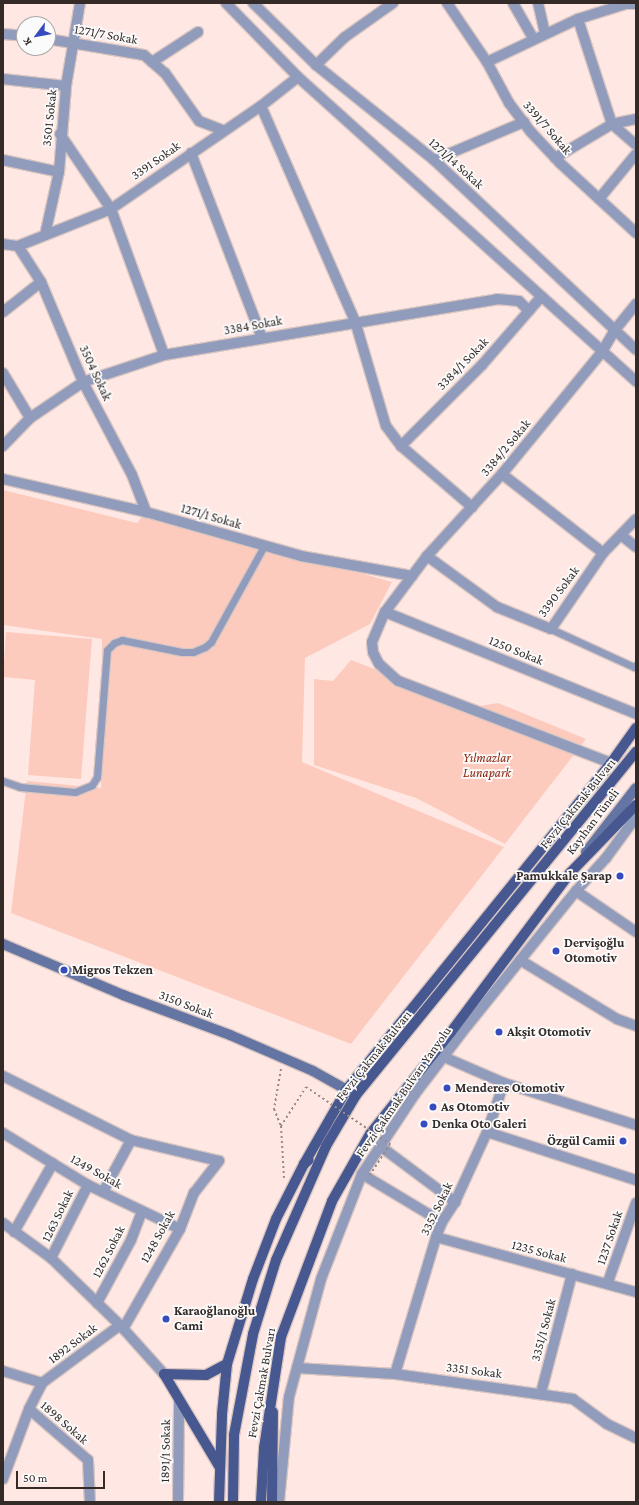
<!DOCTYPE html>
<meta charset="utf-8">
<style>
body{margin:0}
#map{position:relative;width:639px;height:1505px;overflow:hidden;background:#ffe8e3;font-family:"Crimson Pro",serif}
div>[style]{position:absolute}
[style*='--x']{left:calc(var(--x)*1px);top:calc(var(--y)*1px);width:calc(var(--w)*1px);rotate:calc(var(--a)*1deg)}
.green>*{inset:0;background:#fdcbbe}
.path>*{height:2px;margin-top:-1px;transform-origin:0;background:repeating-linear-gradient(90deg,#9a8985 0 2px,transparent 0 5px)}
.roads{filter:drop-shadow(1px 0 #dac6c1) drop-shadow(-1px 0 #dac6c1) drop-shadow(0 1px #dac6c1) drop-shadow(0 -1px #dac6c1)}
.service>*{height:7px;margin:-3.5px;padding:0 3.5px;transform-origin:3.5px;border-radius:3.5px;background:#919cbd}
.pedestrian>*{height:10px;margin:-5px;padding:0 5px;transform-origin:5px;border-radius:5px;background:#919cbd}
.minor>*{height:10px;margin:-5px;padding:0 5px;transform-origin:5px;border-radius:5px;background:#919cbd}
.tertiary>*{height:10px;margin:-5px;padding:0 5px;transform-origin:5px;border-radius:5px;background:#919cbd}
.secondary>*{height:10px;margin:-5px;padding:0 5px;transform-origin:5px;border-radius:5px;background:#6575a3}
.primary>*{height:10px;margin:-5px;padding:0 5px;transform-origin:5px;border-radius:5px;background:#475890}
.path-bridge>*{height:2px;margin-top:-1px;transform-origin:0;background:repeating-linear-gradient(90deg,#9a8985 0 2px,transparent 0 5px)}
.dots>*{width:11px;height:11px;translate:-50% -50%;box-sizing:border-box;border:2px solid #fbfbfb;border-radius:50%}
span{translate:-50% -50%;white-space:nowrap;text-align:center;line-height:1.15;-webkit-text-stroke:3.5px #fbfbfb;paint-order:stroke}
.street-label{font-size:13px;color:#342a27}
.park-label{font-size:13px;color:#8a250d;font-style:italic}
.poi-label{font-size:13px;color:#342a27;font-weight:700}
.right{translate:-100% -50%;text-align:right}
.left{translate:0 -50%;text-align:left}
.frame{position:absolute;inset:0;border:4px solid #342a27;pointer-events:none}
.north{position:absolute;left:16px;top:16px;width:40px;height:40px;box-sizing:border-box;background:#fbfbfb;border:1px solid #aba7a6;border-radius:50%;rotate:238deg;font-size:11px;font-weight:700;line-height:16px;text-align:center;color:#342a27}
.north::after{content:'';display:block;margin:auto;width:14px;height:18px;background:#364cbe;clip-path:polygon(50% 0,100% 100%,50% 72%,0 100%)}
.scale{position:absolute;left:16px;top:1471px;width:89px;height:18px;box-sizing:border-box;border:2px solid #342a27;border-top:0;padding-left:5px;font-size:12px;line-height:14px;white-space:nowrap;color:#342a27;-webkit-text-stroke:3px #fbfbfb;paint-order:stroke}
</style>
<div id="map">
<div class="green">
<div style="clip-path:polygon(3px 490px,137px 523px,146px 512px,392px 582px,370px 624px,305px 658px,302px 762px,504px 847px,351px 1044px,11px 913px,27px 781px,101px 788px,102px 639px,3px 625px)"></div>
<div style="clip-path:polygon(6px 632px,92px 639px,81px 779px,28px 775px,35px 680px,3px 677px)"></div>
<div style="clip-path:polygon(351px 660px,473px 707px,498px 703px,586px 739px,505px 844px,416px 798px,314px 765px,314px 679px,333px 681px)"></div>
</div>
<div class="path">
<div style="--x:281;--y:1069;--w:41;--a:99.9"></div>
<div style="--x:274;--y:1109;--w:18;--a:68"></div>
<div style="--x:281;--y:1126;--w:52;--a:86.7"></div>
</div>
<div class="roads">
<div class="service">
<div style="--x:551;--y:629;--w:91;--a:24.6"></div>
<div style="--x:634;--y:667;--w:3;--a:-45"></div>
<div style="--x:3;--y:781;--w:18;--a:19"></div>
<div style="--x:20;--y:787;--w:55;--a:5.2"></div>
<div style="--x:75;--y:792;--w:18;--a:-22"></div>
<div style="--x:92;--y:785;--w:9;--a:-58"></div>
<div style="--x:97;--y:777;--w:127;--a:-85.5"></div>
<div style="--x:107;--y:650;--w:10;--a:-45"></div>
<div style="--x:114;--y:643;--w:9;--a:-21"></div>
<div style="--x:122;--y:640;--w:61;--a:11.3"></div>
<div style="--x:182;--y:652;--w:11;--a:0"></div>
<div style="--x:193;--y:652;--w:13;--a:-23"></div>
<div style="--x:205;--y:647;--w:8;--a:-40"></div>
<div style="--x:211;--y:642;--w:110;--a:-61.1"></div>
</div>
<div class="pedestrian">
<div style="--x:380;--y:1146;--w:94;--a:36.7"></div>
</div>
<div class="minor">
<div style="--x:447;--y:3;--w:71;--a:55.9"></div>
<div style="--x:487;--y:62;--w:47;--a:61.8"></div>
<div style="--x:509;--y:103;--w:35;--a:53"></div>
<div style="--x:530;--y:131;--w:44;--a:46.8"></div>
<div style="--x:560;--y:163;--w:103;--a:42.6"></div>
<div style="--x:513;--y:3;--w:40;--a:60.3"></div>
<div style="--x:538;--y:3;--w:31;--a:77"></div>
<div style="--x:578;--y:19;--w:110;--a:72.1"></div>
<div style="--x:612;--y:124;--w:25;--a:-12"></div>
<div style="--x:3;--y:34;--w:21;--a:5"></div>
<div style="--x:48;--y:39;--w:97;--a:9.5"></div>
<div style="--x:144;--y:55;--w:28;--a:41"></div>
<div style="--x:165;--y:73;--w:59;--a:54.7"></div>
<div style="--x:199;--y:121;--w:26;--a:21"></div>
<div style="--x:152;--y:62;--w:55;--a:-33.1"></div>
<div style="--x:487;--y:62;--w:101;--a:-25.3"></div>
<div style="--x:578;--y:19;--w:50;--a:-17.4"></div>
<div style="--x:626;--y:4;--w:10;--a:0"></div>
<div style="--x:316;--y:65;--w:40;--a:-44"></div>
<div style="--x:345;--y:37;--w:59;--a:-35.3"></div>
<div style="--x:3;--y:79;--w:63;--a:6.3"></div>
<div style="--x:261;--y:106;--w:235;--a:66.4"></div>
<div style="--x:355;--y:321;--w:109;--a:73.6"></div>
<div style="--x:386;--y:426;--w:25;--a:53"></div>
<div style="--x:401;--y:446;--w:94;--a:40.7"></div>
<div style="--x:60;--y:134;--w:91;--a:55.8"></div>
<div style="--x:111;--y:209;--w:155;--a:70"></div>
<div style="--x:191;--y:153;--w:198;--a:69"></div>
<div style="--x:555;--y:158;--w:66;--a:-30.8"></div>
<div style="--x:612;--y:124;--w:32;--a:41"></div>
<div style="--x:3;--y:160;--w:57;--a:12.1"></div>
<div style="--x:434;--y:160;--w:98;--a:-22.9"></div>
<div style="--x:599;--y:199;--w:58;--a:-50.6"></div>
<div style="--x:45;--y:235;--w:65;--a:-77.5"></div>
<div style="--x:59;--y:172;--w:86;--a:-85.3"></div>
<div style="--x:66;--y:86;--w:84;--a:-80.4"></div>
<div style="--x:3;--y:244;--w:15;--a:8"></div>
<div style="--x:18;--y:246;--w:100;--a:-21.7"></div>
<div style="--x:111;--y:209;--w:182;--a:-34.5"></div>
<div style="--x:261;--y:106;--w:47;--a:-38.1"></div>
<div style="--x:18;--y:246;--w:43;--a:57.4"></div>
<div style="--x:41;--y:282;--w:108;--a:67.2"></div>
<div style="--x:83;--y:382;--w:105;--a:62.2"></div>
<div style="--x:132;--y:475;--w:40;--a:69"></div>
<div style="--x:3;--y:312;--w:48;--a:-38.3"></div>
<div style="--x:3;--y:373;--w:52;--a:59"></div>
<div style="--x:3;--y:446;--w:39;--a:-46"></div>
<div style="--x:30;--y:418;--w:64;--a:-34.2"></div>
<div style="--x:83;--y:382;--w:85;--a:-18.4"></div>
<div style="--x:164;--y:355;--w:338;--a:-9.5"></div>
<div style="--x:497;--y:299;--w:22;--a:5"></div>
<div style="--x:519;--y:301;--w:14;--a:45"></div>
<div style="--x:401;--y:446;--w:115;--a:-45"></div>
<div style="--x:482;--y:365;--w:90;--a:-49.1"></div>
<div style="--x:502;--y:474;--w:128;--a:38"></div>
<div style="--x:3;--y:479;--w:147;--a:13"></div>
<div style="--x:146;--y:512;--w:161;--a:15.8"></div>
<div style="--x:301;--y:556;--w:113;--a:10.2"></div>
<div style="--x:621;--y:535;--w:19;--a:39"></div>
<div style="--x:427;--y:556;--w:87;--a:36.1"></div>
<div style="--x:497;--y:607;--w:58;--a:22.2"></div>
<div style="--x:551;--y:629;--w:92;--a:-55.6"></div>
<div style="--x:603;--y:553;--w:47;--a:-45.9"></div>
<div style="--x:385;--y:612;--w:271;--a:22.1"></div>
<div style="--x:611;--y:763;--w:228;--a:-158.9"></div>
<div style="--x:398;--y:681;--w:25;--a:-138"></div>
<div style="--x:379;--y:664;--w:13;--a:-117"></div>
<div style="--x:373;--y:652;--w:10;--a:-96"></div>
<div style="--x:372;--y:642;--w:33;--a:-67"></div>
<div style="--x:385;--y:612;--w:70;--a:-53.1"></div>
<div style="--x:427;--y:556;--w:111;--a:-47.6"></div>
<div style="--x:502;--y:474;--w:158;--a:-50.7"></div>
<div style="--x:602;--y:352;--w:24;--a:-60"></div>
<div style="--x:614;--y:331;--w:35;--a:-51"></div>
<div style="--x:576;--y:891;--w:73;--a:34.3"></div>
<div style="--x:520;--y:960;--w:114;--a:31.3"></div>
<div style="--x:617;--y:1019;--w:20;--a:20"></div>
<div style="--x:444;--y:1057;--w:65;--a:23.4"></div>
<div style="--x:504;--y:1083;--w:139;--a:17.7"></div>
<div style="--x:3;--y:1076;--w:143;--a:26.6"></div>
<div style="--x:131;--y:1140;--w:90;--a:13.4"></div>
<div style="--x:487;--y:1132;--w:157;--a:17.9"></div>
<div style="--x:3;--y:1133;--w:100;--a:31.5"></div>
<div style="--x:88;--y:1185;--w:102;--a:25.6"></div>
<div style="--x:362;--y:1174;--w:93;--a:31"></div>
<div style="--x:103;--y:1192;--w:59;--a:-61.7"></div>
<div style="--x:3;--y:1223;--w:59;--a:36.1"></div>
<div style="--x:51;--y:1258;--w:96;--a:44.2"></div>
<div style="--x:120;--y:1325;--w:66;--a:48.1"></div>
<div style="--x:14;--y:1232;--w:79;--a:-60.5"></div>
<div style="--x:436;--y:1237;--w:207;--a:15.4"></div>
<div style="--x:51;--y:1258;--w:82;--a:-63.1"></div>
<div style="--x:608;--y:1282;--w:84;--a:-70.5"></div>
<div style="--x:97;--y:1303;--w:72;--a:-61.6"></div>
<div style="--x:131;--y:1240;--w:31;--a:-69"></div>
<div style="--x:123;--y:1329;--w:115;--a:-60.3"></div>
<div style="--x:180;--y:1229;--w:39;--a:-69"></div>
<div style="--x:194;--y:1193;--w:41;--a:-52"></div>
<div style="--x:297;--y:1368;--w:98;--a:3.5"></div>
<div style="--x:395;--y:1374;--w:180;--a:8"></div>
<div style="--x:573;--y:1399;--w:42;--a:36.3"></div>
<div style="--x:607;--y:1424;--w:32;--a:26"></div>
<div style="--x:3;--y:1371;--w:41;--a:17.1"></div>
<div style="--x:395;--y:1374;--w:143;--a:-73.3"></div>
<div style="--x:436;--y:1237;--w:16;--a:-68"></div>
<div style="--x:442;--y:1222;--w:24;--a:-57"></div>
<div style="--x:455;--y:1202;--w:77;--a:-65.4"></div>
<div style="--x:487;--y:1132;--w:52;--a:-70.9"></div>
<div style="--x:541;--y:1393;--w:123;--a:-75.4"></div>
<div style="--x:29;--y:1409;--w:78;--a:40.8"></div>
<div style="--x:88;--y:1460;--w:42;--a:87.3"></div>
<div style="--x:3;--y:1479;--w:75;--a:-69.6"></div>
<div style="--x:29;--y:1409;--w:29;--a:-63"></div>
<div style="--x:42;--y:1383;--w:97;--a:-36.6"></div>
<div style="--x:178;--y:1502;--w:102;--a:-89.4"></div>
<div style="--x:279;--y:1502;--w:105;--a:-84.6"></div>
<div style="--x:289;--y:1397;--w:122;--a:-74.8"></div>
<div style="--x:321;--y:1279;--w:113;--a:-68.7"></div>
<div style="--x:362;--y:1174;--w:96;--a:-56.5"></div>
<div style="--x:415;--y:1094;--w:86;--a:-52.6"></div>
<div style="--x:467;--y:1026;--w:174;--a:-51.1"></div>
<div style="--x:576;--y:891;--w:45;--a:-47.7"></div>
<div style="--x:606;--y:858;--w:51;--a:-53.8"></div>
</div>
<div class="tertiary">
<div style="--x:226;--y:3;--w:103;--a:45.8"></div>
<div style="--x:298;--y:77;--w:455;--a:42"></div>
<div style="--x:253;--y:3;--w:88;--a:44.5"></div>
<div style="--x:316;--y:65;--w:151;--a:38.8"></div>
<div style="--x:434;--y:160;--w:277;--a:43.2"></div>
</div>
<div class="secondary">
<div style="--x:586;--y:852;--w:81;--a:-52"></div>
<div style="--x:3;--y:944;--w:130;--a:23"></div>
<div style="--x:123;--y:995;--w:114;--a:20.5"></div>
<div style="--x:230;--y:1035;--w:90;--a:23.4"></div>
<div style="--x:313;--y:1071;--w:49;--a:29.2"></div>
</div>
<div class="primary">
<div style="--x:304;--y:1164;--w:86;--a:-60.2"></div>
<div style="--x:347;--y:1089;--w:419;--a:-51"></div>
<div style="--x:611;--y:763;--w:43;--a:-54.5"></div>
<div style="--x:164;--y:1374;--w:107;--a:59.1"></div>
<div style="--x:164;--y:1374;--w:42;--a:1.4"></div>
<div style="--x:206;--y:1375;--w:24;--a:-28"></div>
<div style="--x:219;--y:1502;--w:88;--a:-88"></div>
<div style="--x:222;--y:1414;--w:50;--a:-84.3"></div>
<div style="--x:227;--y:1364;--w:89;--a:-73"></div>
<div style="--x:253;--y:1279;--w:64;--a:-69"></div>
<div style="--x:276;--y:1219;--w:62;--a:-63"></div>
<div style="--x:304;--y:1164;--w:6;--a:-39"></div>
<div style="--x:233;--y:1502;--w:67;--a:-89.1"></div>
<div style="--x:234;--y:1435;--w:103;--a:-79.3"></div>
<div style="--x:253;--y:1334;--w:77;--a:-72.7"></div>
<div style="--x:276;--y:1260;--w:124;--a:-66.3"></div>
<div style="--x:326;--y:1146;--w:59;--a:-59.5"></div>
<div style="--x:356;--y:1095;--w:443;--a:-50.8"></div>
<div style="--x:261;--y:1502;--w:54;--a:-86.8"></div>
<div style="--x:264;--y:1448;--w:112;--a:-81.3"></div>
<div style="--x:281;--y:1337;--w:145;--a:-69.4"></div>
<div style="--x:332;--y:1201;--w:77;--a:-60.4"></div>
<div style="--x:370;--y:1134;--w:130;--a:-51.5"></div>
<div style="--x:451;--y:1032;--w:199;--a:-53.2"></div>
<div style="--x:570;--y:873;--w:95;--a:-45.9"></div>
<div style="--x:272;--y:1502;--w:90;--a:-89.4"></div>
</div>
</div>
<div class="path-bridge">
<div style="--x:281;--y:1126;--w:46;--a:-57.3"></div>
<div style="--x:306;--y:1087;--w:102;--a:34.2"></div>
<div style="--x:390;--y:1144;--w:40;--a:122.9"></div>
</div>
<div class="dots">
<div style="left:620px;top:876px;background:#364cbe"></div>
<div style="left:556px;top:951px;background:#364cbe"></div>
<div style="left:64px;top:970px;background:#364cbe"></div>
<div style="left:499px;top:1032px;background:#364cbe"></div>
<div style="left:447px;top:1088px;background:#364cbe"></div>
<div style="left:433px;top:1107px;background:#364cbe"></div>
<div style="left:424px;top:1124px;background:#364cbe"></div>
<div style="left:623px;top:1141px;background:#364cbe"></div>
<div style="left:166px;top:1319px;background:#364cbe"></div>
</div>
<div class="street-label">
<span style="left:106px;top:35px;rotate:10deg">1271/7 Sokak</span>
<span style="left:50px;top:118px;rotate:-84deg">3501 Sokak</span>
<span style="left:547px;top:128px;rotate:49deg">3391/7 Sokak</span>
<span style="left:156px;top:161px;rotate:-35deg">3391 Sokak</span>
<span style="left:456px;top:164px;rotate:42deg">1271/14 Sokak</span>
<span style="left:253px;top:326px;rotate:-10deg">3384 Sokak</span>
<span style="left:463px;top:364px;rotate:-46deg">3384/1 Sokak</span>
<span style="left:95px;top:373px;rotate:65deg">3504 Sokak</span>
<span style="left:506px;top:448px;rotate:-50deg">3384/2 Sokak</span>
<span style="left:211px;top:517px;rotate:16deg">1271/1 Sokak</span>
<span style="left:559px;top:592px;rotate:-53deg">3390 Sokak</span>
<span style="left:516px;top:651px;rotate:22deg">1250 Sokak</span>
<span style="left:578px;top:804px;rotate:-51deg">Fevzi Çakmak Bulvarı</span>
<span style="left:593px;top:822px;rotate:-53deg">Kayıhan Tüneli</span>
<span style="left:186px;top:1005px;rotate:21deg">3150 Sokak</span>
<span style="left:374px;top:1056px;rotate:-51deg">Fevzi Çakmak Bulvarı</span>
<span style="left:404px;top:1092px;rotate:-55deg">Fevzi Çakmak Bulvarı Yanyolu</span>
<span style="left:96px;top:1172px;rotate:29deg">1249 Sokak</span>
<span style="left:437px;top:1209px;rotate:-64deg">3352 Sokak</span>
<span style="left:58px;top:1216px;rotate:-64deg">1263 Sokak</span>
<span style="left:158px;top:1237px;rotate:-61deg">1248 Sokak</span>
<span style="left:610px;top:1238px;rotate:-71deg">1237 Sokak</span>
<span style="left:109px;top:1252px;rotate:-63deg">1262 Sokak</span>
<span style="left:539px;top:1252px;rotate:15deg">1235 Sokak</span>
<span style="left:544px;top:1330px;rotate:-75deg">3351/1 Sokak</span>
<span style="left:73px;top:1344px;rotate:-37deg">1892 Sokak</span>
<span style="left:474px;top:1371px;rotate:7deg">3351 Sokak</span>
<span style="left:262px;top:1383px;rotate:-80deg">Fevzi Çakmak Bulvarı</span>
<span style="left:64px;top:1423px;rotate:41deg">1898 Sokak</span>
<span style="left:166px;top:1451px;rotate:-89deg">1891/1 Sokak</span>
</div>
<div class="park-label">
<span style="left:487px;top:766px">Yılmazlar<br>Lunapark</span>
</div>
<div class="poi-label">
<span class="right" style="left:612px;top:876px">Pamukkale Şarap</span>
<span class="left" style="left:564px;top:951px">Dervişoğlu<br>Otomotiv</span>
<span class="left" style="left:72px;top:970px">Migros Tekzen</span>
<span class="left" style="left:507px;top:1032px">Akşit Otomotiv</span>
<span class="left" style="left:455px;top:1088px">Menderes Otomotiv</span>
<span class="left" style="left:441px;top:1107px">As Otomotiv</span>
<span class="left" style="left:432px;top:1124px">Denka Oto Galeri</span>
<span class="right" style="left:615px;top:1141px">Özgül Camii</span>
<span class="left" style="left:174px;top:1319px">Karaoğlanoğlu<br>Cami</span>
</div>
<div class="frame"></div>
<div class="north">K</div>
<div class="scale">50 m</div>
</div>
